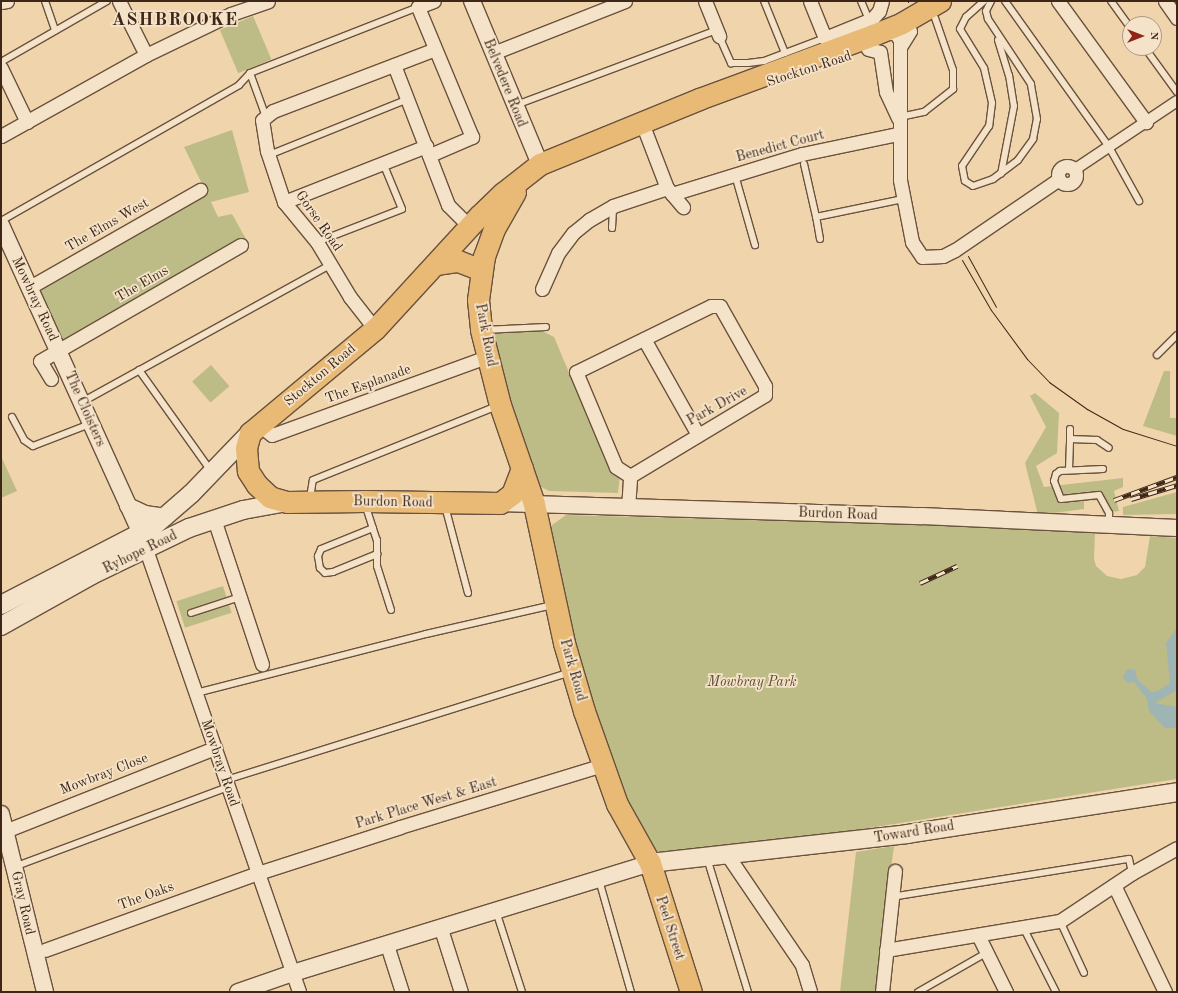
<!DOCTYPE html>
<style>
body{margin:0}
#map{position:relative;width:1178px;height:993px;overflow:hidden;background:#f0d4ac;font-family:"Old Standard TT",serif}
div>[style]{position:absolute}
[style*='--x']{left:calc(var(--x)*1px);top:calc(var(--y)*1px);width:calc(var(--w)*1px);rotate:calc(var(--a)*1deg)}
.green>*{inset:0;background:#bdbc87;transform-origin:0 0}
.water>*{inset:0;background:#9fb5b4}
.roads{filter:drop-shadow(1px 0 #6a523e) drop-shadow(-1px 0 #6a523e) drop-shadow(0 1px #6a523e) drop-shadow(0 -1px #6a523e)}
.service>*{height:6px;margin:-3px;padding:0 3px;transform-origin:3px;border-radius:3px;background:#f5e3c9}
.pedestrian>*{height:10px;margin:-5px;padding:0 5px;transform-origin:5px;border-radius:5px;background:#f5e3c9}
.minor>*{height:13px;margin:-6.5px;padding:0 6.5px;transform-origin:6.5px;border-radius:6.5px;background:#f5e3c9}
.minor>.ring{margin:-6.5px;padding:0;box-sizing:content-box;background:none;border:13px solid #f5e3c9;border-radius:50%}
.tertiary>*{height:16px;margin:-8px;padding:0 8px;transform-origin:8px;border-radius:8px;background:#f5e3c9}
.secondary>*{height:18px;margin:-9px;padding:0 9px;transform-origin:9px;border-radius:9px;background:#f5e3c9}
.trunk>*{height:21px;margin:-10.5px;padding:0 10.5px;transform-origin:10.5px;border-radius:10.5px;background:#e8ba76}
.tram>*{height:1px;margin:-0.5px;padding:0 0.5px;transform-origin:0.5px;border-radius:0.5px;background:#3e2719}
.rail>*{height:4.5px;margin-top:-2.25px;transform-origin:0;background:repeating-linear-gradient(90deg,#f5e3c9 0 9px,#3e2719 0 18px);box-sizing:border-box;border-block:1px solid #3e2719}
span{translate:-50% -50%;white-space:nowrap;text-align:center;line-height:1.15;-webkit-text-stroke:3.5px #f5e3c9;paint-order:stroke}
.street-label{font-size:14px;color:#3e2719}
.park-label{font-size:14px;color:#5e4c34;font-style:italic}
.district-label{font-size:18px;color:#3e2719;font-weight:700;letter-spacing:1px}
.frame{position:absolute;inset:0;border:2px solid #3e2719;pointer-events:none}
.north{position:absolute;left:1122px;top:16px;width:40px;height:40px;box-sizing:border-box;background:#f5e3c9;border:1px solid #ac9883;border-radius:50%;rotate:90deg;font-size:11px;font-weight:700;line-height:16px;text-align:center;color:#3e2719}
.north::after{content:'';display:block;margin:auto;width:14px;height:18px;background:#8f2418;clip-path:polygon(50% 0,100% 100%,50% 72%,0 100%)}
</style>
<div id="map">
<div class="green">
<div style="left:253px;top:16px;width:47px;height:36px;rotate:67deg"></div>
<div style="clip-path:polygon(232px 130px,249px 192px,211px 202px,218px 217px,232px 214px,246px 239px,63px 342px,39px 288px,207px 194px,184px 147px)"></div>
<div style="clip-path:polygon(546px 327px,544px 332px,554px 337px,610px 469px,620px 474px,618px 493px,549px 491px,535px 484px,486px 330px)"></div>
<div style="left:211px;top:365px;width:28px;height:25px;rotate:49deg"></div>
<div style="clip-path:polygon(1164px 371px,1170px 371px,1170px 418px,1177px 418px,1177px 436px,1143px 426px)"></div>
<div style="clip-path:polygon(1035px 393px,1059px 413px,1057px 453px,1036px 466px,1044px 487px,1123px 478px,1123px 487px,1114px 491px,1119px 511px,1103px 513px,1100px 500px,1084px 501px,1084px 509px,1038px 515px,1025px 463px,1046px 427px,1030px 396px)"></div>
<div style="clip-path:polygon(1px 456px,17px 491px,1px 498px)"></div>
<div style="clip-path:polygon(1177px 492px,1177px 514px,1123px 515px,1123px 507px)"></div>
<div style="clip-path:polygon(566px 515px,934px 525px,1095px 533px,1094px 559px,1096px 566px,1107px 576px,1121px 579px,1137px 575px,1145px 567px,1150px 536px,1177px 538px,1177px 779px,825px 835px,670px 854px,655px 851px,615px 786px,545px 535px,552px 525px)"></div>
<div style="left:223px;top:586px;width:28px;height:49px;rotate:72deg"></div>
<div style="clip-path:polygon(894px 846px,875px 992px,840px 992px,856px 852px)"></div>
</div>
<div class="water">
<div style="clip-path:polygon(1177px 628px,1177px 690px,1155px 703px,1177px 707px,1177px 728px,1165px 728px,1149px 711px,1147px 699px,1134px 682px,1128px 683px,1123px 678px,1127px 669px,1135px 670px,1137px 679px,1151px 692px,1158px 691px,1170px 683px,1166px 643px)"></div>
</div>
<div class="roads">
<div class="service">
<div style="--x:45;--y:1;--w:31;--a:71"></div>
<div style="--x:764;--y:1;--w:56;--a:68"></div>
<div style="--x:861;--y:1;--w:21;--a:67"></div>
<div style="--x:984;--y:1;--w:24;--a:138"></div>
<div style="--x:966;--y:17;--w:13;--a:117"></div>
<div style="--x:960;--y:29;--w:46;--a:58.4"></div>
<div style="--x:984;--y:68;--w:36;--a:77"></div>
<div style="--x:992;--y:103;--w:23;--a:97"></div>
<div style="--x:989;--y:126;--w:48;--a:124"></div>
<div style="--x:962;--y:166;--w:15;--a:79"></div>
<div style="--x:965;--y:181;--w:9;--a:32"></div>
<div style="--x:973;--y:186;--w:21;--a:-19"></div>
<div style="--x:993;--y:179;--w:31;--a:-37"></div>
<div style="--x:1018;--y:160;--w:26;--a:-54"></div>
<div style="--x:1033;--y:139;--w:20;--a:-79"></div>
<div style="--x:1037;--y:119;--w:36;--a:-100"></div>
<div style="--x:1031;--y:84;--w:78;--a:-123.5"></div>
<div style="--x:988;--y:19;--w:8;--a:-104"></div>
<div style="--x:986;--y:11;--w:11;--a:-63"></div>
<div style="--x:1005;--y:1;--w:179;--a:54.5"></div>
<div style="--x:1109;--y:147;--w:62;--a:60.9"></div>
<div style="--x:1111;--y:1;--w:32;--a:54"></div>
<div style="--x:719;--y:36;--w:30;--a:66"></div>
<div style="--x:731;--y:63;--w:17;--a:0"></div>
<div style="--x:748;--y:63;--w:16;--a:-7"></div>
<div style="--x:764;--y:61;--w:65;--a:-20.7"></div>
<div style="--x:998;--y:40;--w:37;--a:73"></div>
<div style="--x:1009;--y:75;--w:31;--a:81"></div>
<div style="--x:1014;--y:106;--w:69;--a:100.8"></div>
<div style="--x:1145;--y:48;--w:54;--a:54"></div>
<div style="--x:1;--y:62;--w:122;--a:-29.9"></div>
<div style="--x:250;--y:73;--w:47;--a:70"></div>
<div style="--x:516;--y:105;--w:215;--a:-20.5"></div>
<div style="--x:900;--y:117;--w:25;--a:-12"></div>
<div style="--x:924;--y:112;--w:37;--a:-38"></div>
<div style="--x:953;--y:89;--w:19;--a:-90"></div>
<div style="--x:953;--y:70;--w:55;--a:-109.1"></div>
<div style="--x:269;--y:155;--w:150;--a:-21.9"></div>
<div style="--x:804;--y:164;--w:54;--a:77.2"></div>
<div style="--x:735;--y:175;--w:73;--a:74.1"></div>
<div style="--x:1;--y:221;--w:274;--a:-29.7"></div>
<div style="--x:239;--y:85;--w:16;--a:-47"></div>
<div style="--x:250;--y:73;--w:180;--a:-21.4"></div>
<div style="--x:612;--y:228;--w:22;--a:-87"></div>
<div style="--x:820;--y:239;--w:22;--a:-100"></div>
<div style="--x:816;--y:217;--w:89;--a:-11.7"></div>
<div style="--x:317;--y:242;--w:91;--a:-21.2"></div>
<div style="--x:402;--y:209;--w:50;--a:-112.4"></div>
<div style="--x:484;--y:330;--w:62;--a:-2.8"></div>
<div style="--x:1157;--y:355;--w:28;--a:-45"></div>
<div style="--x:139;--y:370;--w:124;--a:54.5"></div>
<div style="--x:82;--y:402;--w:283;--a:-28.9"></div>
<div style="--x:12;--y:417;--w:26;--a:62"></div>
<div style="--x:24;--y:440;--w:11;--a:34"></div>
<div style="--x:33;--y:446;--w:61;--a:-21.1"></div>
<div style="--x:1070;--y:439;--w:10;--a:-90"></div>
<div style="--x:1103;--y:469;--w:43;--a:177.3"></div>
<div style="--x:1060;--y:471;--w:5;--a:143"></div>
<div style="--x:1056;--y:474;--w:7;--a:106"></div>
<div style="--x:1054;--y:481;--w:19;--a:69"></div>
<div style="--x:1061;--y:499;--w:38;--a:-6"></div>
<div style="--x:1099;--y:495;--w:21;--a:61"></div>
<div style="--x:1109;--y:513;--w:10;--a:90"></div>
<div style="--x:1069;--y:470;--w:31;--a:-88"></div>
<div style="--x:1070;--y:439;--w:27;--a:2"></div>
<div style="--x:1097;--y:440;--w:14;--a:34"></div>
<div style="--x:310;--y:498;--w:18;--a:-81"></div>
<div style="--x:313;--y:480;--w:198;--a:-21.9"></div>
<div style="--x:365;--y:504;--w:38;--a:72"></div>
<div style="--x:377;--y:540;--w:26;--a:90"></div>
<div style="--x:377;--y:566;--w:46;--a:72.3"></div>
<div style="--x:445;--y:506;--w:90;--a:75.2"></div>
<div style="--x:373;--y:528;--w:56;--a:158"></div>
<div style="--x:321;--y:549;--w:8;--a:113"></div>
<div style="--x:318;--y:556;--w:12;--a:81"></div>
<div style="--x:320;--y:568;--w:7;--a:45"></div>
<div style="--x:325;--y:573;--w:8;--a:-7"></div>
<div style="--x:333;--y:572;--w:48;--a:-22.2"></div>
<div style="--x:191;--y:613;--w:52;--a:-18.1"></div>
<div style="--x:196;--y:693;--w:237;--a:-14.4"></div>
<div style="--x:426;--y:634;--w:130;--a:-12.9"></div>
<div style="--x:226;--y:780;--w:361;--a:-17.4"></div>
<div style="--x:707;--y:858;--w:140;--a:73"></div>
<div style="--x:14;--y:867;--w:228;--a:-20.5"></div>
<div style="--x:599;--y:880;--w:116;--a:74.1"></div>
<div style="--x:891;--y:897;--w:241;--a:-9.1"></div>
<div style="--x:1129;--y:859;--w:14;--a:78"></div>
<div style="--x:496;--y:911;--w:85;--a:72.2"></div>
<div style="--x:1060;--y:921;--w:57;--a:65.2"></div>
<div style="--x:1023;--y:927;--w:73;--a:63.1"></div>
<div style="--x:918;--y:992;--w:78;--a:-29.8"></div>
</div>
<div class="pedestrian">
<div style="--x:1074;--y:170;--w:124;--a:-33.8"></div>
</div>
<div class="minor">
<div style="--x:119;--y:1;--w:60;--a:63.4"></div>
<div style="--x:705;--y:1;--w:38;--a:68"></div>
<div style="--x:810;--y:1;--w:40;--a:68"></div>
<div style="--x:825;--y:38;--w:51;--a:-22"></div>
<div style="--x:872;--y:19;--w:11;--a:-49"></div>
<div style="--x:879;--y:11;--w:10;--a:-73"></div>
<div style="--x:1058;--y:1;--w:150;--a:54"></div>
<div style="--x:1165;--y:1;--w:21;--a:55"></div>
<div style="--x:1;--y:2;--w:6;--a:-9"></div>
<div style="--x:882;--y:33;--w:13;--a:0"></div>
<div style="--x:895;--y:33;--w:9;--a:54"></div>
<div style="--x:900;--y:40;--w:140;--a:90"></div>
<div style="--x:900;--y:180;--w:63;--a:79"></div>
<div style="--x:912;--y:242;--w:18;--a:56"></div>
<div style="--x:922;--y:257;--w:21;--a:-3"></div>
<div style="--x:943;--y:256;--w:13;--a:-27"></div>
<div style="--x:955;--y:250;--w:126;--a:-34.3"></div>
<div style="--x:900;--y:47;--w:19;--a:-58"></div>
<div style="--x:868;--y:49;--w:12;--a:14"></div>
<div style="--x:880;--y:52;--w:40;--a:81.5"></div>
<div style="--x:886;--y:92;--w:29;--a:65"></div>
<div style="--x:493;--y:53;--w:142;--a:-21.5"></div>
<div style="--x:394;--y:65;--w:150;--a:68.9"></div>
<div style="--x:448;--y:205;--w:31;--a:45"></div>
<div style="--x:1;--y:68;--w:60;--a:64.3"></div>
<div style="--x:642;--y:123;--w:70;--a:69"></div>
<div style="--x:667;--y:188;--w:25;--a:50"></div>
<div style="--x:1;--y:136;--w:166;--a:-29.2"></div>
<div style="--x:146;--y:55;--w:94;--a:-25.8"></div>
<div style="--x:231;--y:14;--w:39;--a:-19"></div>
<div style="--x:430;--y:155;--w:46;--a:-23.2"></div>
<div style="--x:472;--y:137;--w:141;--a:-112.6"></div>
<div style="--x:418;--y:7;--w:17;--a:-21"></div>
<div class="ring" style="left:1058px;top:166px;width:5px;height:5px"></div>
<div style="--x:672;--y:194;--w:136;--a:-17.1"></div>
<div style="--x:802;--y:154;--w:98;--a:-11.8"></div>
<div style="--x:284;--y:202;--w:153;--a:-21.5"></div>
<div style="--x:30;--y:287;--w:196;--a:-29.7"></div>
<div style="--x:542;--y:289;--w:39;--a:-66"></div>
<div style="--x:558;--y:253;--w:25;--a:-53"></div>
<div style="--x:573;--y:233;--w:21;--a:-39"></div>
<div style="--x:589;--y:220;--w:28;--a:-30"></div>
<div style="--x:613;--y:206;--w:57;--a:-18.4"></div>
<div style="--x:375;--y:329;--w:41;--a:-128"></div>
<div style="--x:350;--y:297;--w:64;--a:-121"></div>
<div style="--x:317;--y:242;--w:52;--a:-129.5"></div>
<div style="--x:284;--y:202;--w:54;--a:-108.4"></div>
<div style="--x:267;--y:151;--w:31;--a:-99"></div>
<div style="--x:262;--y:120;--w:14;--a:-39"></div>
<div style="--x:273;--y:111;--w:173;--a:-20.9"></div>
<div style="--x:644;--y:339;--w:110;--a:60.6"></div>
<div style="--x:51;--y:379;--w:21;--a:-121"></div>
<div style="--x:40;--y:361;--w:232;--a:-30"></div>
<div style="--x:259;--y:425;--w:16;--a:38"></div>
<div style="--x:272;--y:435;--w:231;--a:-20"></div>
<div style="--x:628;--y:508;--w:32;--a:-86"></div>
<div style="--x:630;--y:476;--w:17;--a:-147"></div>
<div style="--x:616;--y:467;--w:103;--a:-112.8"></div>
<div style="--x:576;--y:372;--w:150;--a:-26.1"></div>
<div style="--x:711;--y:306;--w:9;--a:0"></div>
<div style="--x:720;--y:306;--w:92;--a:60.6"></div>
<div style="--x:765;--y:386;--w:9;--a:90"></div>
<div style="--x:765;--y:395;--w:157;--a:149"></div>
<div style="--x:214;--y:519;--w:153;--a:71.7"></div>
<div style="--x:143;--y:541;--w:477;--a:70.9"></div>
<div style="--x:5;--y:831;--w:226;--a:-21.6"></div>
<div style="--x:728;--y:856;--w:132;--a:55.8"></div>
<div style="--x:802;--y:965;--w:28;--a:73"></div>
<div style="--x:1114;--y:885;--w:119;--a:64.5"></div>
<div style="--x:441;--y:929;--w:66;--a:72.4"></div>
<div style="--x:978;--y:935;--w:64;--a:63.8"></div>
<div style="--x:387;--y:945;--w:49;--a:72.3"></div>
<div style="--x:45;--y:950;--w:226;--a:-19.9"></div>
<div style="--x:258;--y:873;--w:149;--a:-17.9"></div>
<div style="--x:400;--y:827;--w:212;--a:-17"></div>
<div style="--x:886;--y:950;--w:176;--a:-9.5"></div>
<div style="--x:1060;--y:921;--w:87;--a:-33.7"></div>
<div style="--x:1132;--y:873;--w:51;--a:-29.1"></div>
<div style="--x:882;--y:992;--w:122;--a:-83.9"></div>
</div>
<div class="tertiary">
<div style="--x:472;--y:1;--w:177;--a:67.4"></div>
<div style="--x:1;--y:225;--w:339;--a:65.6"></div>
<div style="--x:500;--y:503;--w:422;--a:1.8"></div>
<div style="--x:922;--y:516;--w:255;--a:2.7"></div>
<div style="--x:128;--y:506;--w:19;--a:25"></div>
<div style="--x:145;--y:514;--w:21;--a:8"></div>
<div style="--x:1;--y:814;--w:183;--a:76.1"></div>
<div style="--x:238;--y:992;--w:58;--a:-19.1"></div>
<div style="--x:293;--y:973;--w:374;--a:-17.1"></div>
</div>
<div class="secondary">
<div style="--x:1;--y:605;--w:172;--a:-27.3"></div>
<div style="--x:154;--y:526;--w:49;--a:-40.9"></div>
<div style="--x:191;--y:494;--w:85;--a:-46"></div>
<div style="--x:1;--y:626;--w:104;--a:-29.3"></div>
<div style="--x:92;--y:575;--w:108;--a:-25.9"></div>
<div style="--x:189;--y:528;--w:57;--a:-18.4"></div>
<div style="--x:243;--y:510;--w:45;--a:-10.3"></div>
<div style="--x:650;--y:863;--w:259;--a:-6.4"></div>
<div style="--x:907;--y:834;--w:273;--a:-8.8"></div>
</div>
<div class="trunk">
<div style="--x:515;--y:192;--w:43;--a:119.6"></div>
<div style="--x:494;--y:229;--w:29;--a:110"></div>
<div style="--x:484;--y:256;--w:44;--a:97.8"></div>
<div style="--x:478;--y:300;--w:30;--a:84"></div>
<div style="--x:481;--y:330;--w:77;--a:75.8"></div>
<div style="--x:500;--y:405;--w:105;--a:71"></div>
<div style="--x:534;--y:504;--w:142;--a:77.8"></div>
<div style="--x:564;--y:643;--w:71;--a:73.6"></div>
<div style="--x:584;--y:711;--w:99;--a:70.5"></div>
<div style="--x:617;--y:804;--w:68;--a:60.8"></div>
<div style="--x:650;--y:863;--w:135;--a:72.4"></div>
<div style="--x:436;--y:264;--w:22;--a:-8"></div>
<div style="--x:458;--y:261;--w:25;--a:21"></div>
<div style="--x:522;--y:468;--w:28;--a:111"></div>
<div style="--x:512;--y:494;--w:15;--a:143"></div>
<div style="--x:500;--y:503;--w:136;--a:-179.2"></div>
<div style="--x:364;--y:501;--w:77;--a:179.3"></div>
<div style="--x:287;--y:502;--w:18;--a:-164"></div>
<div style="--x:270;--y:497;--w:18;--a:-137"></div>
<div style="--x:257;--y:485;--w:17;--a:-123"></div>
<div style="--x:248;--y:471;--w:23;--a:-95"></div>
<div style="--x:246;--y:448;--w:16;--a:-75"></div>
<div style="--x:250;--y:433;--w:163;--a:-39.8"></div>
<div style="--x:375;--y:329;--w:155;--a:-47.4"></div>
<div style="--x:480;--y:215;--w:32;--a:-44"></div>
<div style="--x:503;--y:193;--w:47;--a:-38.1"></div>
<div style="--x:540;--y:164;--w:172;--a:-22.2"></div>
<div style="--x:699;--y:99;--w:185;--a:-20.2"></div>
<div style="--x:873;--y:35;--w:31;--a:-22"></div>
<div style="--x:902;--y:23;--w:44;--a:-30.1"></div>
</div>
</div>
<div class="tram">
<div style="--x:908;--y:2;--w:1;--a:-90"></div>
<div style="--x:968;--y:256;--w:58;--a:61.2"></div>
<div style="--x:962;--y:260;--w:58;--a:59.9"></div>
<div style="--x:991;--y:310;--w:61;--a:53.7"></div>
<div style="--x:1027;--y:359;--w:32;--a:46"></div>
<div style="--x:1049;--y:382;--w:47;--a:35.4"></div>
<div style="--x:1087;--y:409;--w:41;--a:29.1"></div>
<div style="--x:1123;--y:429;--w:57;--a:17.5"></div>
</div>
<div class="rail">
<div style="--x:1131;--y:499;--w:48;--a:-16.9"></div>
<div style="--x:1114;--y:500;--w:67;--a:-20.1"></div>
<div style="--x:920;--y:583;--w:41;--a:-24.7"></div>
</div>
<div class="street-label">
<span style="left:809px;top:69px;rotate:-18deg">Stockton Road</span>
<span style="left:505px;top:83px;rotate:68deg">Belvedere Road</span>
<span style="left:780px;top:146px;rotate:-15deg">Benedict Court</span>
<span style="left:319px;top:221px;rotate:55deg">Gorse Road</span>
<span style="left:107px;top:225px;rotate:-30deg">The Elms West</span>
<span style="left:142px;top:284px;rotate:-30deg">The Elms</span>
<span style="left:35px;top:299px;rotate:65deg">Mowbray Road</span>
<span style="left:486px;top:335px;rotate:79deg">Park Road</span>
<span style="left:320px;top:375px;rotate:-40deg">Stockton Road</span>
<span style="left:368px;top:384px;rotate:-20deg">The Esplanade</span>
<span style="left:717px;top:406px;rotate:-29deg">Park Drive</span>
<span style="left:85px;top:409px;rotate:66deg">The Cloisters</span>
<span style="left:393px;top:502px;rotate:1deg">Burdon Road</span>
<span style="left:838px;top:514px;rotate:2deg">Burdon Road</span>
<span style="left:140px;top:552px;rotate:-26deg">Ryhope Road</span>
<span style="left:573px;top:670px;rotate:74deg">Park Road</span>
<span style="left:220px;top:763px;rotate:71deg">Mowbray Road</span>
<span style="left:104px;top:774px;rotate:-21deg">Mowbray Close</span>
<span style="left:426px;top:803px;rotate:-17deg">Park Place West &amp; East</span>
<span style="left:914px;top:832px;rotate:-9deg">Toward Road</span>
<span style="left:146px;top:896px;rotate:-20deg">The Oaks</span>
<span style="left:23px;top:903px;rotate:77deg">Gray Road</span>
<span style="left:670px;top:928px;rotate:72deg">Peel Street</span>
</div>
<div class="park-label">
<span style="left:752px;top:682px">Mowbray Park</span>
</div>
<div class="district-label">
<span style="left:175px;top:20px">ASHBROOKE</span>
</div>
<div class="frame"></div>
<div class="north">N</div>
</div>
